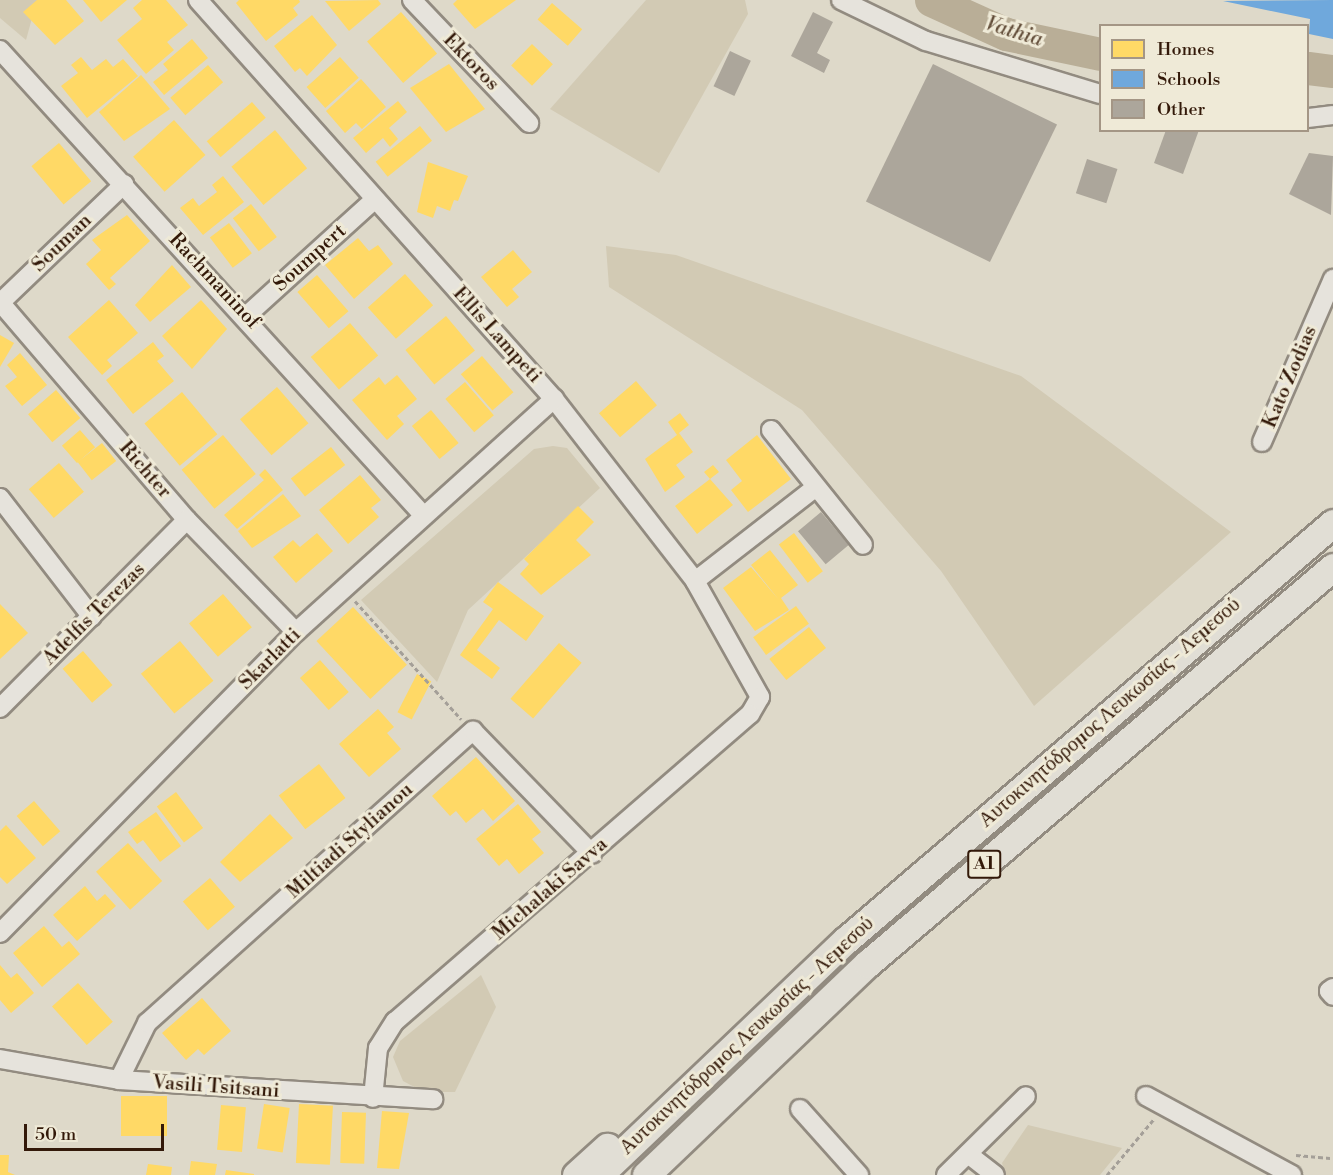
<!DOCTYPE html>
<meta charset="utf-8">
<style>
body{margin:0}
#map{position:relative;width:1333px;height:1175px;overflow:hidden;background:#ded9c9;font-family:"Libre Bodoni",serif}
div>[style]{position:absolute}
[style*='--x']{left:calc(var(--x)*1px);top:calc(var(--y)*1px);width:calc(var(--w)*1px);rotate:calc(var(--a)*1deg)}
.green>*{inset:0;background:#d2cab4}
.homes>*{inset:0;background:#ffd966;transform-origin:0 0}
.schools>*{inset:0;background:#6fa8dc}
.river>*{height:33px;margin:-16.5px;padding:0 16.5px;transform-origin:16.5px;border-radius:16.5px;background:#b9ae97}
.building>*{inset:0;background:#aca69b;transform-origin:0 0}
.path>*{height:3px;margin-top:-1.5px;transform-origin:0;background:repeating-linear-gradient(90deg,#a49f98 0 4.5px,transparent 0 7.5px)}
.roads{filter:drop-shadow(2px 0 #928b80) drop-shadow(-2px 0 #928b80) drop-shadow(0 2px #928b80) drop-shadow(0 -2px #928b80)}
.minor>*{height:18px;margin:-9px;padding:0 9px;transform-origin:9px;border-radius:9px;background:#e6e3dc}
.highway>*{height:27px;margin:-13.5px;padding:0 13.5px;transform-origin:13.5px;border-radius:13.5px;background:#e1ded5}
span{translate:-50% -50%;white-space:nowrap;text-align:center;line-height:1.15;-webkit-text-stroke:6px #efead7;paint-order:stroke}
.shield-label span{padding:2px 4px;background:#efead7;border:2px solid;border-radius:4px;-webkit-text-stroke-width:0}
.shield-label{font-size:18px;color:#331909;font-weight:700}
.street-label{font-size:20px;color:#331909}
.water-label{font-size:21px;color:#624d39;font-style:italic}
.legend{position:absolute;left:1099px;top:24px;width:210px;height:108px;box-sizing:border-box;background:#efead7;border:2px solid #a49685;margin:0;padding:8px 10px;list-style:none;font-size:18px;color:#331909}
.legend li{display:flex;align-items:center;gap:12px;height:30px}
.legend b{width:30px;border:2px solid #a49685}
.scale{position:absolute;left:24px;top:1124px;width:140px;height:27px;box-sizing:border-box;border:3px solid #331909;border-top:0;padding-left:8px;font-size:18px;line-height:21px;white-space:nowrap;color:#331909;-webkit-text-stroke:4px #efead7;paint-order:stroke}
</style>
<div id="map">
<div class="green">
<div style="clip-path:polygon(0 0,37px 0,26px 40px,0 18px)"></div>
<div style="clip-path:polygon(646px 0,745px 0,748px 14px,659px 173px,550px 109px)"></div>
<div style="clip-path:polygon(606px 246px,676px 255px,1021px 376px,1231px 532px,1034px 706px,941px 571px,802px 410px,609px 287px)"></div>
<div style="clip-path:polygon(553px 446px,567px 448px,600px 488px,468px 610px,437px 682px,361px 600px,534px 449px)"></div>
<div style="clip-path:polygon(481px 975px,496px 1007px,455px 1092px,424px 1092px,403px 1081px,393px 1057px,400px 1041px)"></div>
<div style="clip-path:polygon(1028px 1125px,1122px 1148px,1100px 1175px,1006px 1175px,1002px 1163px)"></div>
</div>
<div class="homes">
<div style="clip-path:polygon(37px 0,66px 0,84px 21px,55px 45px,23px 12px)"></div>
<div style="clip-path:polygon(83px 0,127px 0,101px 22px)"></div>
<div style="clip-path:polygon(142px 0,166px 0,188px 25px,167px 42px,174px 50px,146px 74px,117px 40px,142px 19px,133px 8px)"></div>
<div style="clip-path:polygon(239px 0,299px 0,300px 2px,293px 8px,298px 15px,266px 41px,236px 3px)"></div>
<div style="clip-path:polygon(378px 0,381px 4px,349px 31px,325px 1px)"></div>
<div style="clip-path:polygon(457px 0,516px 0,475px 29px,453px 4px)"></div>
<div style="left:552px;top:3px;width:40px;height:22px;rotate:41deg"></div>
<div style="left:401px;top:12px;width:55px;height:45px;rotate:49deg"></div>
<div style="clip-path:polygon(312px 15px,337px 45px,307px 76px,300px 68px,295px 72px,274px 46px)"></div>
<div style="clip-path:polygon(192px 39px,208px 58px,164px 95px,153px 82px,168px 70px,163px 64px)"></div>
<div style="left:532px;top:44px;width:29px;height:30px;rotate:44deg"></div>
<div style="clip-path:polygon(81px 57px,92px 70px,106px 59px,113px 67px,123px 59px,138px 76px,87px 118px,61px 86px,78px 73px,71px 65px)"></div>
<div style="left:340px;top:57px;width:28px;height:45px;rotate:48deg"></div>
<div style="clip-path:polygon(449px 64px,485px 109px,446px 132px,410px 88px)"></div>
<div style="left:208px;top:65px;width:23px;height:50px;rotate:49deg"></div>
<div style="clip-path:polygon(141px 75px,170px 109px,124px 141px,99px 112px)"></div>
<div style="clip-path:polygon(361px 79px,386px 107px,362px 129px,356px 123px,345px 133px,326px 111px)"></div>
<div style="clip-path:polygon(398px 101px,407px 112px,389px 128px,398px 139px,390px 147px,383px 138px,366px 153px,353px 138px)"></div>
<div style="left:252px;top:102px;width:21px;height:60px;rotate:49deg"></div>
<div style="left:174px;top:120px;width:47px;height:55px;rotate:48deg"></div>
<div style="left:420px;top:126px;width:19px;height:57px;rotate:51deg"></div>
<div style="left:275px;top:130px;width:50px;height:57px;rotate:50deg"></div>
<div style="left:59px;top:143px;width:50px;height:36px;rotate:50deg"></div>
<div style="clip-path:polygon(428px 162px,468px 176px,458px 201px,454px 200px,450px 211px,437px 206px,433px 218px,417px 212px)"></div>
<div style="clip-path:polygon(223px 176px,244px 202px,203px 235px,180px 208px,193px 198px,199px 206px,217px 192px,212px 185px)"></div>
<div style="left:251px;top:204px;width:42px;height:23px;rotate:52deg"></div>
<div style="clip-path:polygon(127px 215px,150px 241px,110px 278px,116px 284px,109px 290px,86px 264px,101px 250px,92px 240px)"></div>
<div style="left:229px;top:223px;width:38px;height:24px;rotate:53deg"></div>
<div style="clip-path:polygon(358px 238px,369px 251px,378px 245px,393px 264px,354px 299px,325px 265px)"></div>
<div style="clip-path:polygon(513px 250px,532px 272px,512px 289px,519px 297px,507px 307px,481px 277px)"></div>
<div style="clip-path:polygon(172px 265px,191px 287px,150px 322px,135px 305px)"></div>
<div style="left:405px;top:274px;width:42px;height:50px;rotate:48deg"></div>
<div style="left:317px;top:275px;width:48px;height:26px;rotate:49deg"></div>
<div style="clip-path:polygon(109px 300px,138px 333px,107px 360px,112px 366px,102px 375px,68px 337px)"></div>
<div style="clip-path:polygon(201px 300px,227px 329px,192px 369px,162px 336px)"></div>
<div style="left:446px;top:316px;width:45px;height:53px;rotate:50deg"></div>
<div style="left:350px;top:323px;width:43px;height:52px;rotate:49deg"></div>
<div style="clip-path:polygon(0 335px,14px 343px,0 367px)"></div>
<div style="clip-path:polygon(153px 342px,164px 356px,157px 361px,174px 381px,133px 414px,106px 380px)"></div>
<div style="clip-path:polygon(20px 353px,47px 385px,22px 406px,5px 386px,17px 377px,7px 365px)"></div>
<div style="left:482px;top:356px;width:48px;height:28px;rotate:49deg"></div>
<div style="clip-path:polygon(397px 375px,417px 399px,397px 416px,404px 424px,387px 440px,352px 400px,379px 377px,385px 385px)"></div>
<div style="left:636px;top:381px;width:32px;height:49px;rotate:49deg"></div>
<div style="left:465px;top:382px;width:44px;height:26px;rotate:49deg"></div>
<div style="left:277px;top:387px;width:48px;height:49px;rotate:49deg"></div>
<div style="left:56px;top:390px;width:37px;height:37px;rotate:49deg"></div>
<div style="left:182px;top:392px;width:55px;height:49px;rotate:50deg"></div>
<div style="left:431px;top:410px;width:43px;height:25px;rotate:50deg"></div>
<div style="clip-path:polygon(680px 413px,689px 425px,679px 433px,693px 452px,676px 465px,685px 477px,665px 492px,645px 459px,677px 435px,668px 422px)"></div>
<div style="left:80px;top:430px;width:23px;height:24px;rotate:49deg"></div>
<div style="left:223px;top:435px;width:51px;height:54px;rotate:50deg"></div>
<div style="clip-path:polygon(757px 435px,791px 479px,748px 512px,731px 490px,742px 481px,726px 460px)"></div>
<div style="left:102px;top:443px;width:23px;height:31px;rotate:52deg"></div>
<div style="left:331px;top:447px;width:23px;height:51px;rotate:52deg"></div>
<div style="left:59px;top:463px;width:38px;height:40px;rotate:49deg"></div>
<div style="clip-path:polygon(713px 465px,719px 472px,710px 479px,733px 505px,697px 534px,675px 506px,710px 479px,704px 472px)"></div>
<div style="clip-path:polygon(265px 469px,283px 490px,237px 529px,224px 515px,264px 480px,259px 475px)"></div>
<div style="clip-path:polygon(360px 475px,381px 500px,371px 508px,379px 517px,348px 544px,319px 510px)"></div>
<div style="clip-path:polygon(283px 494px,301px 516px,252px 548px,238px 531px)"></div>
<div style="clip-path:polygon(578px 506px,594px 522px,576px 540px,591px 555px,541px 595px,520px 574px,529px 564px,524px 559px)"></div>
<div style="clip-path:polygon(317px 533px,333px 551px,296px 583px,273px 557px,293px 540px,300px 547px)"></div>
<div style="left:794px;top:533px;width:48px;height:19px;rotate:53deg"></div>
<div style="clip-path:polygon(770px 550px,798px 585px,781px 598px,789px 610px,755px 631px,723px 588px,751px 567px,779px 600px,751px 565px)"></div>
<div style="clip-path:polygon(498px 582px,544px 616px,526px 641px,499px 620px,477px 650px,500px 668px,492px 679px,460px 655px,493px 609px,483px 602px)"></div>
<div style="left:223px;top:594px;width:44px;height:45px;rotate:49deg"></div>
<div style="clip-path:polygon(0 604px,28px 633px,0 659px)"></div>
<div style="left:796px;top:606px;width:22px;height:53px;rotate:54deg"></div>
<div style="left:353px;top:607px;width:79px;height:50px;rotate:47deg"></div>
<div style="left:809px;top:627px;width:27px;height:51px;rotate:51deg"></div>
<div style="left:180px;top:641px;width:52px;height:51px;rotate:50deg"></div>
<div style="left:559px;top:643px;width:30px;height:74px;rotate:41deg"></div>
<div style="left:83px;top:651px;width:45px;height:27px;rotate:49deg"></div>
<div style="left:320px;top:660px;width:43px;height:27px;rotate:48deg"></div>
<div style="left:417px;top:674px;width:16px;height:43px;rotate:27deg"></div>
<div style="clip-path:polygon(378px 709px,394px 727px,387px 733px,401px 749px,369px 777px,339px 744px)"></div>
<div style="clip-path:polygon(476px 757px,515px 801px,493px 821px,483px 809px,466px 823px,456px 811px,450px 816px,432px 796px)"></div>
<div style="left:319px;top:764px;width:43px;height:51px;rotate:52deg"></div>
<div style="left:176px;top:792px;width:45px;height:24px;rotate:53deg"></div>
<div style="left:34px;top:801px;width:40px;height:23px;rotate:49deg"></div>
<div style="clip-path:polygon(518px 804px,541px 832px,532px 839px,544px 853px,519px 874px,507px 859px,499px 866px,476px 839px)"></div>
<div style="clip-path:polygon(156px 812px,181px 846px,160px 862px,143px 840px,137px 844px,128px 832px)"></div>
<div style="clip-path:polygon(270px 814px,293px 838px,240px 882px,220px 862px)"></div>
<div style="clip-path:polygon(6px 825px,36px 858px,7px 884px,0 877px,0 831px)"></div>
<div style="left:128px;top:843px;width:51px;height:43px;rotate:48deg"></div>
<div style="left:210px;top:878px;width:38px;height:36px;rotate:49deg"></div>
<div style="clip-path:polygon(85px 886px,97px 901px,105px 894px,116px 906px,77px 941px,53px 915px)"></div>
<div style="clip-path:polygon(44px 926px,62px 947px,69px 941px,80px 954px,42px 987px,13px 953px)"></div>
<div style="clip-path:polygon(0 965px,11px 978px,17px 973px,34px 993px,11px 1013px,0 1000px)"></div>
<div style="left:78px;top:983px;width:52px;height:35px;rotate:48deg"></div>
<div style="clip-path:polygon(202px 998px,231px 1031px,204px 1055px,198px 1049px,186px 1060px,162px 1033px)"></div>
<div style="left:121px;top:1096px;width:46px;height:40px"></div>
<div style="left:264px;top:1104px;width:26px;height:45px;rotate:9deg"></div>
<div style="left:299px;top:1104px;width:34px;height:59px;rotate:3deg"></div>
<div style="left:221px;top:1105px;width:25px;height:45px;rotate:5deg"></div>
<div style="clip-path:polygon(382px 1111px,409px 1113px,399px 1169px,377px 1168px)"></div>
<div style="left:342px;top:1112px;width:24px;height:51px;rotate:2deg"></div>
<div style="clip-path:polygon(0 1155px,9px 1155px,8px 1172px,15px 1175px,0 1175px)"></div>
<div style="clip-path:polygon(191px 1161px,217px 1164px,215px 1175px,189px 1175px)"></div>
<div style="clip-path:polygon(148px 1164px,172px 1167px,171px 1175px,146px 1175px)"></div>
<div style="clip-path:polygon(226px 1170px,254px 1174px,254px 1175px,225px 1175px)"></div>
</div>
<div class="schools">
<div style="clip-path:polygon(1333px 0,1333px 39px,1309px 34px,1310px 19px,1223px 1px)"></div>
</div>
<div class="river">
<div style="--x:931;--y:0;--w:82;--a:24.4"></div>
<div style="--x:1006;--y:34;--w:96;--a:12"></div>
<div style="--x:1308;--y:68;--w:25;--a:7"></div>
</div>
<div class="building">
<div style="clip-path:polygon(813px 12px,833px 22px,817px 53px,830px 60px,824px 73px,791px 56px)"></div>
<div style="left:730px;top:51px;width:23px;height:39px;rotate:25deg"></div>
<div style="left:933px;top:64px;width:138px;height:153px;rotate:26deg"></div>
<div style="clip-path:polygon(1166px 130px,1199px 130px,1183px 174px,1154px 163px)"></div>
<div style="clip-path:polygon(1309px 153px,1333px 156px,1331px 215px,1289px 194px)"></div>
<div style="left:1087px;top:159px;width:32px;height:36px;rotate:18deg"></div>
<div style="left:821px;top:512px;width:43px;height:30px;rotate:50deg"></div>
</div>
<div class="path">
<div style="--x:355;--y:601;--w:159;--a:48.1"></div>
<div style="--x:1296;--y:1155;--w:37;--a:5"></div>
<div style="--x:1107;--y:1175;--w:73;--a:-50"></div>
</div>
<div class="roads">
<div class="minor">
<div style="--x:198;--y:0;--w:535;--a:48.26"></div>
<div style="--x:554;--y:399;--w:230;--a:52.2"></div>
<div style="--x:695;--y:581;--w:133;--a:60.7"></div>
<div style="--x:760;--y:697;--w:20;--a:120"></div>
<div style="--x:750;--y:714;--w:469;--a:139.1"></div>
<div style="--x:395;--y:1021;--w:32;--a:122"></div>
<div style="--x:378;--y:1048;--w:50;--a:95.7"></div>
<div style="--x:412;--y:0;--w:170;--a:46.4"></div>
<div style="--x:841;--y:0;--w:94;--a:25.8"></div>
<div style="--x:926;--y:41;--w:182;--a:16.9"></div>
<div style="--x:0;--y:50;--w:630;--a:47.7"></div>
<div style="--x:1308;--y:118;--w:25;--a:-7"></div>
<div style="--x:0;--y:302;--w:287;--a:49.4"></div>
<div style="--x:187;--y:520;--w:156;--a:45.8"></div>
<div style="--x:0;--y:303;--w:172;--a:-43.8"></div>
<div style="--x:246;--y:316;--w:173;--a:-42.2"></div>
<div style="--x:771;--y:430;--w:147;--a:51.3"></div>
<div style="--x:1262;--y:442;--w:178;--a:-66.5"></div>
<div style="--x:0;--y:498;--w:150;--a:52.3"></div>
<div style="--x:695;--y:581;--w:153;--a:-37.8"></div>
<div style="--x:0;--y:708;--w:265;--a:-45.2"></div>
<div style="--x:0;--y:933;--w:422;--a:-45.5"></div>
<div style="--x:296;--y:632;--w:348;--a:-42.1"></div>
<div style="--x:1333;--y:988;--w:5;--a:143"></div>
<div style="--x:1329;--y:991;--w:6;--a:51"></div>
<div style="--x:0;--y:1059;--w:121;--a:10"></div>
<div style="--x:119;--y:1080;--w:315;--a:3.5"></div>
<div style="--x:119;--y:1080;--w:64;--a:-63.8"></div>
<div style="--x:147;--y:1023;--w:438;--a:-41.9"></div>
<div style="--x:473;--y:731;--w:171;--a:45.9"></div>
<div style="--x:1146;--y:1096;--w:166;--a:28.4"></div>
<div style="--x:800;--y:1109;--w:89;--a:48.2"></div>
<div style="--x:968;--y:1154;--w:34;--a:38"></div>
<div style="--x:946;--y:1175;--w:112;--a:-44.6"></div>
</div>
<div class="highway">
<div style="--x:576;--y:1175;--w:42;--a:-42.1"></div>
<div style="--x:599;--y:1175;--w:341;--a:-43.6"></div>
<div style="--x:846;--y:940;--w:641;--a:-40.57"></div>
<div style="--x:646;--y:1175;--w:306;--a:-43.7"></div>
<div style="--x:867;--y:964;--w:612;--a:-40.43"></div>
</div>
</div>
<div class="shield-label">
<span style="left:984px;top:864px">A1</span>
</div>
<div class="street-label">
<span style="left:471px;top:62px;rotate:46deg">Ektoros</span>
<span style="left:62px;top:243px;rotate:-44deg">Souman</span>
<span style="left:310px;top:258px;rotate:-42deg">Soumpert</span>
<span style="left:214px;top:281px;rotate:47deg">Rachmaninof</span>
<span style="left:497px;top:335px;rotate:48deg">Ellis Lampeti</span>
<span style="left:1290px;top:377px;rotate:-67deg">Kato Zodias</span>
<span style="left:145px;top:470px;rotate:49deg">Richter</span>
<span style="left:94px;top:614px;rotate:-45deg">Adelfis Terezas</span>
<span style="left:270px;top:659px;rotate:-45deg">Skarlatti</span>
<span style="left:1110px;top:713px;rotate:-41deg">Αυτοκινητόδρομος Λευκωσίας - Λεμεσού</span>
<span style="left:350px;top:841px;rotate:-42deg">Miltiadi Stylianou</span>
<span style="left:550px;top:889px;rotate:-41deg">Michalaki Savva</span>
<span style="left:747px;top:1036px;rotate:-43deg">Αυτοκινητόδρομος Λευκωσίας - Λεμεσού</span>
<span style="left:216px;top:1087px;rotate:4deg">Vasili Tsitsani</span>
</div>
<div class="water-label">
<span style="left:1014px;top:32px;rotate:17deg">Vathia</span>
</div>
<ul class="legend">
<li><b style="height:16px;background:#ffd966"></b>Homes</li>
<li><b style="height:16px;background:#6fa8dc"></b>Schools</li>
<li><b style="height:16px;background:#aca69b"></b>Other</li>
</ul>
<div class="scale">50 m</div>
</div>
